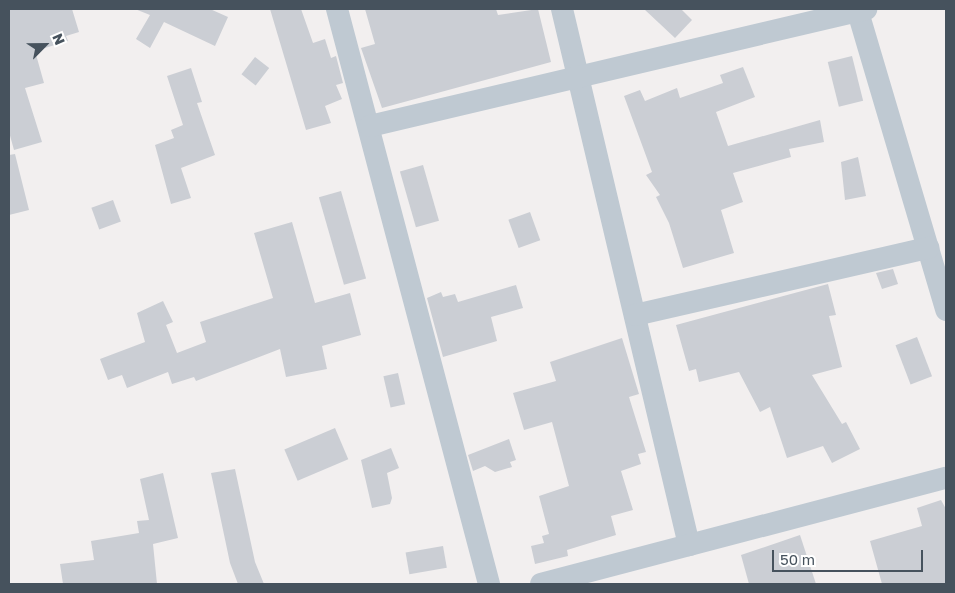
<!DOCTYPE html>
<style>
body{margin:0}
#map{position:relative;width:955px;height:593px;overflow:hidden;background:#f2efef;font-family:"Golos Text",sans-serif}
div>[style]{position:absolute}
[style*='--x']{left:calc(var(--x)*1px);top:calc(var(--y)*1px);width:calc(var(--w)*1px);rotate:calc(var(--a)*1deg)}
.building>*{inset:0;background:#cbced4;transform-origin:0 0}
.street>*{height:22px;margin:-11px;padding:0 11px;transform-origin:11px;border-radius:11px;background:#bfc9d2}
span{translate:-50% -50%;white-space:nowrap;text-align:center;line-height:1.15;-webkit-text-stroke:4px #fff;paint-order:stroke}
.frame{position:absolute;inset:0;border:10px solid #46525d;pointer-events:none}
.north{position:absolute;left:20px;top:20px;width:50px;height:50px;-webkit-text-stroke:4px #fff;paint-order:stroke;rotate:67deg;font-size:14px;font-weight:700;line-height:20px;text-align:center;color:#46525d}
.north::after{content:'';display:block;margin:auto;width:18px;height:22px;background:#46525d;clip-path:polygon(50% 0,100% 100%,50% 72%,0 100%)}
.scale{position:absolute;left:772px;top:550px;width:151px;height:22px;box-sizing:border-box;border:2px solid #46525d;border-top:0;padding-left:6px;font-size:15px;line-height:18px;white-space:nowrap;color:#46525d;-webkit-text-stroke:4px #fff;paint-order:stroke}
</style>
<div id="map">
<div class="building">
<div style="clip-path:polygon(9px 9px,72px 9px,79px 32px,66px 36px,68px 41px,35px 51px,44px 83px,25px 88px,42px 142px,14px 150px,9px 132px)"></div>
<div style="clip-path:polygon(135px 9px,210px 9px,228px 17px,215px 46px,164px 22px,150px 48px,136px 39px,150px 15px)"></div>
<div style="clip-path:polygon(270px 9px,301px 9px,313px 43px,325px 39px,331px 58px,336px 56px,343px 83px,336px 85px,342px 99px,325px 106px,331px 123px,306px 130px)"></div>
<div style="clip-path:polygon(365px 9px,496px 9px,498px 15px,538px 9px,551px 62px,382px 108px,361px 48px,375px 44px)"></div>
<div style="clip-path:polygon(644px 9px,681px 9px,692px 20px,675px 38px)"></div>
<div style="left:852px;top:56px;width:46px;height:25px;rotate:76deg"></div>
<div style="left:255px;top:57px;width:18px;height:22px;rotate:38deg"></div>
<div style="clip-path:polygon(743px 67px,755px 97px,716px 112px,728px 146px,820px 120px,824px 142px,789px 149px,791px 157px,733px 173px,743px 202px,721px 210px,734px 253px,683px 268px,669px 223px,656px 197px,660px 195px,646px 175px,652px 172px,624px 96px,640px 90px,645px 101px,677px 88px,680px 98px,723px 83px,720px 75px)"></div>
<div style="clip-path:polygon(191px 68px,202px 102px,197px 103px,215px 155px,181px 168px,191px 198px,171px 204px,155px 145px,174px 138px,171px 130px,183px 125px,167px 76px)"></div>
<div style="clip-path:polygon(15px 154px,29px 210px,9px 215px,9px 155px)"></div>
<div style="clip-path:polygon(858px 157px,866px 196px,845px 200px,841px 162px)"></div>
<div style="left:423px;top:165px;width:58px;height:24px;rotate:74deg"></div>
<div style="left:341px;top:191px;width:91px;height:23px;rotate:74deg"></div>
<div style="left:113px;top:200px;width:23px;height:23px;rotate:70deg"></div>
<div style="left:530px;top:212px;width:30px;height:23px;rotate:70deg"></div>
<div style="clip-path:polygon(292px 222px,315px 303px,350px 293px,361px 335px,322px 346px,327px 369px,286px 377px,280px 349px,196px 381px,194px 377px,172px 384px,168px 372px,127px 388px,122px 375px,108px 380px,100px 359px,145px 342px,137px 313px,163px 301px,173px 322px,166px 325px,177px 353px,206px 342px,200px 322px,273px 298px,254px 233px)"></div>
<div style="clip-path:polygon(893px 269px,898px 284px,882px 289px,876px 273px)"></div>
<div style="clip-path:polygon(828px 284px,836px 315px,829px 316px,842px 367px,812px 375px,842px 424px,846px 422px,860px 449px,832px 463px,823px 446px,787px 458px,770px 407px,760px 412px,739px 372px,699px 382px,696px 369px,689px 371px,676px 325px)"></div>
<div style="clip-path:polygon(516px 285px,523px 308px,491px 317px,497px 341px,443px 357px,427px 298px,441px 292px,443px 297px,455px 294px,458px 302px)"></div>
<div style="left:917px;top:337px;width:42px;height:23px;rotate:69deg"></div>
<div style="clip-path:polygon(622px 338px,639px 394px,629px 397px,646px 452px,638px 454px,641px 464px,621px 471px,633px 510px,611px 516px,616px 535px,567px 550px,568px 556px,535px 564px,531px 546px,544px 543px,542px 536px,549px 534px,539px 496px,569px 486px,552px 422px,524px 430px,513px 393px,556px 381px,550px 362px)"></div>
<div style="left:398px;top:373px;width:32px;height:15px;rotate:77deg"></div>
<div style="left:335px;top:428px;width:34px;height:55px;rotate:67deg"></div>
<div style="clip-path:polygon(509px 439px,516px 460px,510px 462px,512px 467px,495px 472px,485px 466px,473px 471px,468px 455px)"></div>
<div style="clip-path:polygon(391px 448px,399px 468px,387px 473px,392px 498px,390px 504px,372px 508px,361px 460px)"></div>
<div style="clip-path:polygon(235px 469px,255px 562px,264px 584px,238px 584px,230px 563px,211px 473px)"></div>
<div style="clip-path:polygon(163px 473px,178px 538px,153px 544px,157px 584px,63px 584px,60px 564px,94px 560px,91px 541px,139px 533px,137px 521px,149px 520px,140px 479px)"></div>
<div style="clip-path:polygon(941px 500px,946px 509px,946px 584px,882px 584px,870px 541px,922px 526px,917px 508px)"></div>
<div style="clip-path:polygon(800px 535px,816px 584px,749px 584px,741px 555px)"></div>
<div style="left:443px;top:546px;width:22px;height:38px;rotate:80deg"></div>
</div>
<div class="street">
<div style="--x:337;--y:9;--w:595;--a:75.19"></div>
<div style="--x:562;--y:9;--w:551;--a:76.67"></div>
<div style="--x:858;--y:12;--w:311;--a:73.5"></div>
<div style="--x:370;--y:126;--w:510;--a:-13.27"></div>
<div style="--x:635;--y:315;--w:301;--a:-12.9"></div>
<div style="--x:541;--y:584;--w:419;--a:-14.7"></div>
</div>
<div class="frame"></div>
<div class="north">N</div>
<div class="scale">50 m</div>
</div>
